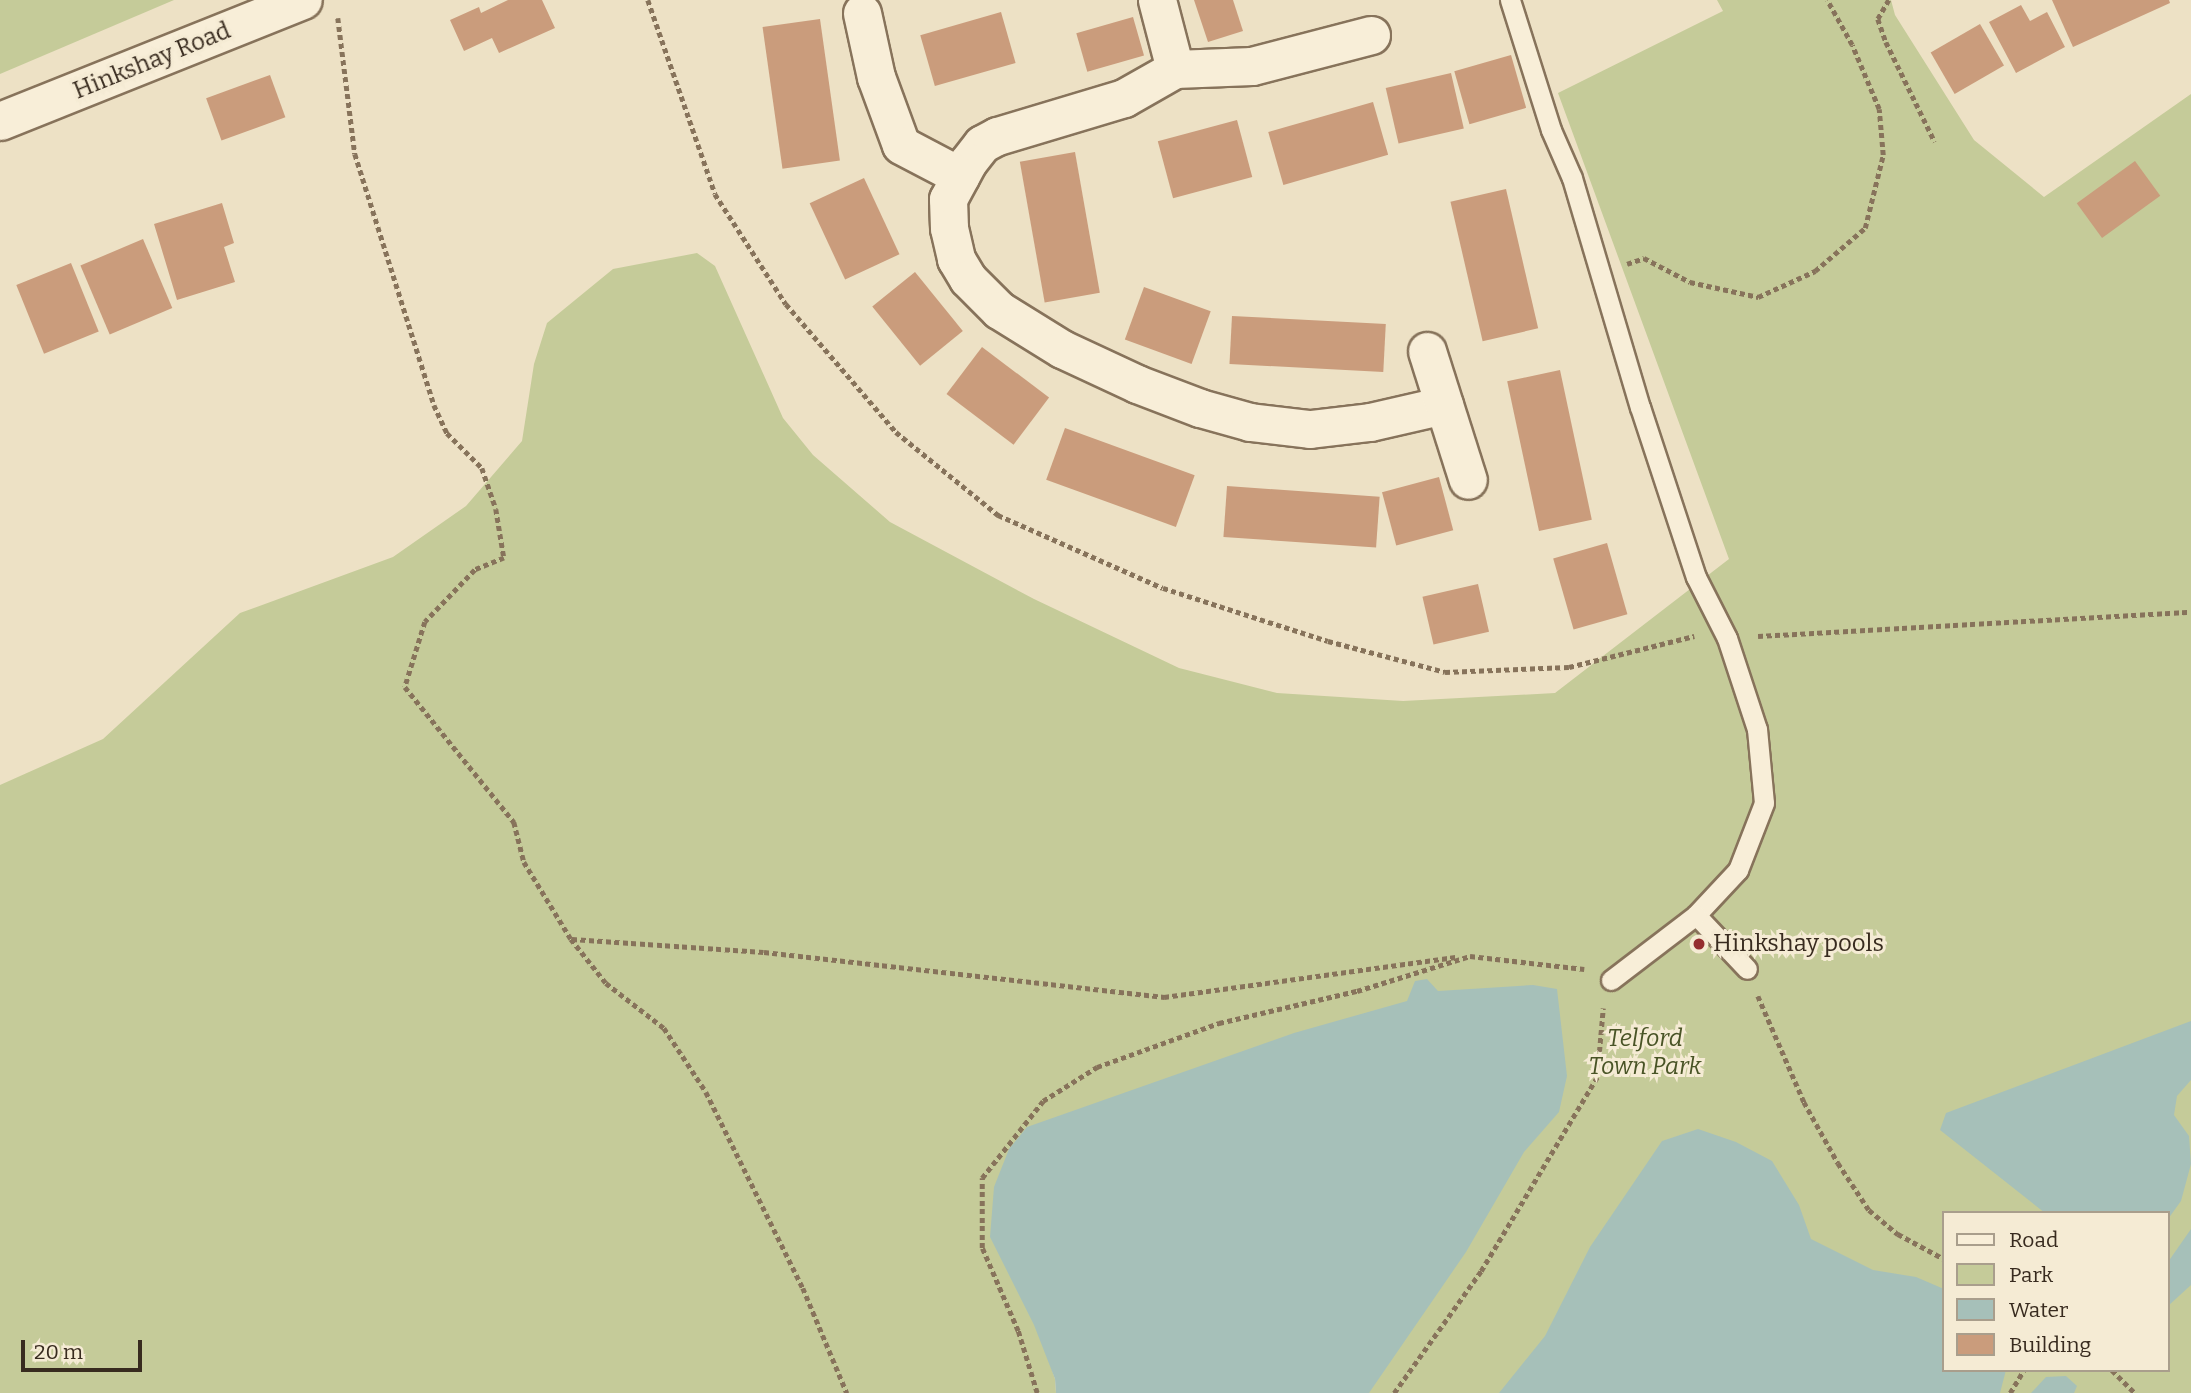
<!DOCTYPE html>
<style>
body{margin:0}
#map{position:relative;width:2191px;height:1393px;overflow:hidden;background:#ede1c5;font-family:Bitter,serif}
div>[style]{position:absolute}
[style*='--x']{left:calc(var(--x)*1px);top:calc(var(--y)*1px);width:calc(var(--w)*1px);rotate:calc(var(--a)*1deg)}
.green>*{inset:0;background:#c5cb99}
.water>*{inset:0;background:#a6c0b9}
.building>*{inset:0;background:#ca9c7c;transform-origin:0 0}
.path>*{height:4.5px;margin-top:-2.25px;transform-origin:0;background:repeating-linear-gradient(90deg,#87735b 0 5px,transparent 0 8.5px)}
.roads{filter:drop-shadow(2px 0 #87735b) drop-shadow(-2px 0 #87735b) drop-shadow(0 2px #87735b) drop-shadow(0 -2px #87735b)}
.lane>*{height:19px;margin:-9.5px;padding:0 9.5px;transform-origin:9.5px;border-radius:9.5px;background:#f8eed8}
.street>*{height:37px;margin:-18.5px;padding:0 18.5px;transform-origin:18.5px;border-radius:18.5px;background:#f8eed8}
.dots>*{width:19px;height:19px;translate:-50% -50%;box-sizing:border-box;border:4px solid #f5ebd4;border-radius:50%}
span{translate:-50% -50%;white-space:nowrap;text-align:center;line-height:1.15;-webkit-text-stroke:6px #f5ebd4;paint-order:stroke}
.street-label{font-size:24px;color:#382b1f}
.poi-label{font-size:24px;color:#382b1f}
.left{translate:0 -50%;text-align:left}
.park-label{font-size:24px;color:#495426;font-style:italic}
.legend{position:absolute;left:1942px;top:1211px;width:228px;height:161px;box-sizing:border-box;background:#f5ebd4;border:2px solid #a99e8c;margin:0;padding:9px 12px;list-style:none;font-size:21px;color:#382b1f}
.legend li{display:flex;align-items:center;gap:14px;height:35px}
.legend b{width:35px;border:2px solid #a99e8c}
.scale{position:absolute;left:21px;top:1340px;width:121px;height:32px;box-sizing:border-box;border:4px solid #382b1f;border-top:0;padding-left:9px;font-size:21px;line-height:24px;white-space:nowrap;color:#382b1f;-webkit-text-stroke:5px #f5ebd4;paint-order:stroke}
</style>
<div id="map">
<div class="green">
<div style="clip-path:polygon(0 0,174px 0,0 74px)"></div>
<div style="clip-path:polygon(evenodd,1717px 0,1891px 0,1895px 15px,1974px 140px,2044px 197px,2191px 94px,2191px 1393px,1173px 1393px,1048px 1358px,1055px 1379px,1056px 1393px,0 1393px,0 785px,103px 739px,240px 613px,393px 557px,466px 506px,522px 441px,534px 364px,547px 323px,613px 269px,697px 253px,715px 266px,783px 418px,813px 455px,890px 522px,1034px 599px,1179px 668px,1277px 693px,1403px 701px,1555px 693px,1729px 559px,1558px 93px,1723px 11px,1717px 0,1944px 1213px,2168px 1213px,2168px 1370px,1944px 1370px,1944px 1213px)"></div>
</div>
<div class="water">
<div style="clip-path:polygon(1427px 979px,1438px 991px,1533px 985px,1557px 989px,1567px 1076px,1559px 1112px,1524px 1152px,1466px 1252px,1369px 1393px,1056px 1393px,1055px 1379px,1034px 1325px,990px 1237px,994px 1187px,1009px 1149px,1027px 1127px,1294px 1033px,1407px 1001px,1415px 981px)"></div>
<div style="clip-path:polygon(2191px 1021px,2191px 1080px,2177px 1096px,2174px 1115px,2189px 1136px,2191px 1164px,2181px 1201px,2168px 1219px,2168px 1213px,2045px 1213px,1940px 1130px,1946px 1113px)"></div>
<div style="clip-path:polygon(1698px 1129px,1736px 1142px,1772px 1161px,1799px 1205px,1811px 1239px,1873px 1270px,1916px 1277px,1944px 1289px,1944px 1370px,2006px 1370px,2000px 1393px,1499px 1393px,1545px 1336px,1590px 1247px,1662px 1141px)"></div>
<div style="clip-path:polygon(2191px 1229px,2191px 1285px,2168px 1306px,2168px 1262px)"></div>
<div style="clip-path:polygon(2066px 1376px,2077px 1386px,2074px 1393px,2031px 1393px,2046px 1377px)"></div>
</div>
<div class="building">
<div style="clip-path:polygon(508px 0,542px 0,555px 28px,499px 53px,492px 38px,464px 51px,450px 20px,479px 7px,481px 13px)"></div>
<div style="clip-path:polygon(1194px 0,1233px 0,1243px 31px,1208px 42px)"></div>
<div style="clip-path:polygon(2052px 0,2169px 0,2170px 3px,2073px 47px)"></div>
<div style="clip-path:polygon(2021px 5px,2030px 21px,2047px 12px,2065px 47px,2016px 73px,1989px 22px)"></div>
<div style="left:1001px;top:12px;width:53px;height:84px;rotate:74deg"></div>
<div style="left:1133px;top:17px;width:40px;height:59px;rotate:74deg"></div>
<div style="left:820px;top:19px;width:143px;height:58px;rotate:82deg"></div>
<div style="left:1980px;top:24px;width:48px;height:57px;rotate:60deg"></div>
<div style="left:1511px;top:55px;width:55px;height:59px;rotate:74deg"></div>
<div style="left:1451px;top:73px;width:57px;height:67px;rotate:77deg"></div>
<div style="left:270px;top:75px;width:45px;height:68px;rotate:70deg"></div>
<div style="left:1373px;top:102px;width:55px;height:109px;rotate:74deg"></div>
<div style="left:1237px;top:120px;width:59px;height:82px;rotate:75deg"></div>
<div style="left:1075px;top:152px;width:143px;height:56px;rotate:80deg"></div>
<div style="left:2135px;top:161px;width:43px;height:72px;rotate:54deg"></div>
<div style="left:864px;top:178px;width:84px;height:60px;rotate:65deg"></div>
<div style="left:1506px;top:189px;width:143px;height:57px;rotate:77deg"></div>
<div style="clip-path:polygon(222px 203px,234px 243px,224px 247px,235px 282px,177px 300px,154px 224px)"></div>
<div style="left:143px;top:239px;width:75px;height:68px;rotate:67deg"></div>
<div style="left:71px;top:263px;width:74px;height:59px;rotate:68deg"></div>
<div style="left:915px;top:272px;width:76px;height:55px;rotate:51deg"></div>
<div style="left:1144px;top:287px;width:71px;height:56px;rotate:20deg"></div>
<div style="left:1232px;top:316px;width:154px;height:48px;rotate:3deg"></div>
<div style="left:982px;top:347px;width:84px;height:59px;rotate:37deg"></div>
<div style="left:1560px;top:370px;width:153px;height:54px;rotate:78deg"></div>
<div style="left:1065px;top:428px;width:138px;height:55px;rotate:20deg"></div>
<div style="left:1439px;top:477px;width:55px;height:59px;rotate:75deg"></div>
<div style="left:1227px;top:486px;width:153px;height:51px;rotate:4deg"></div>
<div style="left:1607px;top:543px;width:74px;height:56px;rotate:74deg"></div>
<div style="left:1478px;top:584px;width:49px;height:57px;rotate:77deg"></div>
</div>
<div class="path">
<div style="--x:648;--y:0;--w:205;--a:70.9"></div>
<div style="--x:715;--y:194;--w:131;--a:57.2"></div>
<div style="--x:786;--y:304;--w:169;--a:49.3"></div>
<div style="--x:896;--y:432;--w:132;--a:39.1"></div>
<div style="--x:998;--y:515;--w:180;--a:23.9"></div>
<div style="--x:1163;--y:588;--w:173;--a:17.8"></div>
<div style="--x:1328;--y:641;--w:121;--a:14.8"></div>
<div style="--x:1445;--y:672;--w:124;--a:-2.3"></div>
<div style="--x:1569;--y:667;--w:129;--a:-13.9"></div>
<div style="--x:1889;--y:0;--w:22;--a:120"></div>
<div style="--x:1878;--y:19;--w:24;--a:71"></div>
<div style="--x:1886;--y:42;--w:111;--a:63.9"></div>
<div style="--x:338;--y:18;--w:137;--a:82.9"></div>
<div style="--x:355;--y:154;--w:263;--a:72.5"></div>
<div style="--x:434;--y:405;--w:31;--a:65"></div>
<div style="--x:447;--y:433;--w:49;--a:45"></div>
<div style="--x:482;--y:468;--w:43;--a:71.1"></div>
<div style="--x:496;--y:509;--w:50;--a:80.7"></div>
<div style="--x:504;--y:558;--w:31;--a:158"></div>
<div style="--x:475;--y:570;--w:72;--a:133.9"></div>
<div style="--x:425;--y:622;--w:68;--a:107.1"></div>
<div style="--x:405;--y:687;--w:174;--a:51.1"></div>
<div style="--x:514;--y:822;--w:41;--a:76"></div>
<div style="--x:524;--y:862;--w:90;--a:58.6"></div>
<div style="--x:571;--y:939;--w:56;--a:51.5"></div>
<div style="--x:606;--y:983;--w:73;--a:37.8"></div>
<div style="--x:664;--y:1028;--w:77;--a:56.7"></div>
<div style="--x:706;--y:1092;--w:219;--a:63.7"></div>
<div style="--x:803;--y:1288;--w:114;--a:67.3"></div>
<div style="--x:1627;--y:264;--w:18;--a:-19"></div>
<div style="--x:1644;--y:258;--w:52;--a:27.6"></div>
<div style="--x:1690;--y:282;--w:70;--a:12.4"></div>
<div style="--x:1758;--y:297;--w:63;--a:-24.5"></div>
<div style="--x:1815;--y:271;--w:66;--a:-40.7"></div>
<div style="--x:1865;--y:228;--w:75;--a:-76.1"></div>
<div style="--x:1883;--y:155;--w:46;--a:-95"></div>
<div style="--x:1879;--y:109;--w:69;--a:-112.9"></div>
<div style="--x:1852;--y:45;--w:51;--a:-119.1"></div>
<div style="--x:1758;--y:636;--w:434;--a:-3.2"></div>
<div style="--x:572;--y:939;--w:192;--a:3.9"></div>
<div style="--x:764;--y:952;--w:403;--a:6.4"></div>
<div style="--x:1164;--y:997;--w:296;--a:-7.8"></div>
<div style="--x:1758;--y:996;--w:116;--a:66.5"></div>
<div style="--x:1804;--y:1102;--w:70;--a:60.9"></div>
<div style="--x:1838;--y:1163;--w:56;--a:56.6"></div>
<div style="--x:1869;--y:1210;--w:38;--a:40"></div>
<div style="--x:1898;--y:1234;--w:52;--a:28.5"></div>
<div style="--x:2112;--y:1370;--w:33;--a:45"></div>
<div style="--x:1037;--y:1393;--w:65;--a:-107"></div>
<div style="--x:1018;--y:1331;--w:90;--a:-113.4"></div>
<div style="--x:982;--y:1248;--w:70;--a:-90"></div>
<div style="--x:982;--y:1178;--w:98;--a:-51.6"></div>
<div style="--x:1043;--y:1101;--w:64;--a:-32.2"></div>
<div style="--x:1097;--y:1067;--w:130;--a:-19.8"></div>
<div style="--x:1219;--y:1023;--w:142;--a:-13.1"></div>
<div style="--x:1357;--y:991;--w:118;--a:-17.2"></div>
<div style="--x:1470;--y:956;--w:115;--a:6.5"></div>
<div style="--x:1394;--y:1393;--w:150;--a:-54.5"></div>
<div style="--x:1481;--y:1271;--w:226;--a:-59.1"></div>
<div style="--x:1597;--y:1077;--w:69;--a:-85"></div>
<div style="--x:2010;--y:1393;--w:27;--a:-59"></div>
</div>
<div class="roads">
<div class="lane">
<div style="--x:1510;--y:0;--w:136;--a:72.5"></div>
<div style="--x:1551;--y:130;--w:52;--a:66.4"></div>
<div style="--x:1572;--y:178;--w:239;--a:73.5"></div>
<div style="--x:1640;--y:407;--w:179;--a:71.8"></div>
<div style="--x:1696;--y:577;--w:68;--a:63.1"></div>
<div style="--x:1727;--y:638;--w:96;--a:71.8"></div>
<div style="--x:1757;--y:729;--w:74;--a:84.6"></div>
<div style="--x:1764;--y:803;--w:72;--a:111.2"></div>
<div style="--x:1738;--y:870;--w:62;--a:133"></div>
<div style="--x:1696;--y:915;--w:74;--a:46.6"></div>
<div style="--x:1611;--y:980;--w:107;--a:-37.4"></div>
</div>
<div class="street">
<div style="--x:1157;--y:0;--w:71;--a:75.4"></div>
<div style="--x:1175;--y:69;--w:59;--a:150.4"></div>
<div style="--x:1124;--y:98;--w:133;--a:163.3"></div>
<div style="--x:997;--y:136;--w:17;--a:152"></div>
<div style="--x:982;--y:144;--w:23;--a:128"></div>
<div style="--x:968;--y:162;--w:42;--a:118.4"></div>
<div style="--x:948;--y:199;--w:29;--a:88"></div>
<div style="--x:949;--y:228;--w:32;--a:77"></div>
<div style="--x:956;--y:259;--w:23;--a:59"></div>
<div style="--x:968;--y:279;--w:44;--a:45"></div>
<div style="--x:999;--y:310;--w:74;--a:31.8"></div>
<div style="--x:1062;--y:349;--w:83;--a:25"></div>
<div style="--x:1137;--y:384;--w:67;--a:20.9"></div>
<div style="--x:1200;--y:408;--w:52;--a:15.6"></div>
<div style="--x:1250;--y:422;--w:60;--a:6.7"></div>
<div style="--x:1310;--y:429;--w:60;--a:-6.7"></div>
<div style="--x:1370;--y:422;--w:76;--a:-12.9"></div>
<div style="--x:862;--y:13;--w:66;--a:77.7"></div>
<div style="--x:876;--y:77;--w:72;--a:69.8"></div>
<div style="--x:901;--y:145;--w:67;--a:27.7"></div>
<div style="--x:1175;--y:69;--w:77;--a:-2.2"></div>
<div style="--x:1252;--y:66;--w:123;--a:-14.6"></div>
<div style="--x:0;--y:121;--w:326;--a:-21.8"></div>
<div style="--x:1427;--y:351;--w:135;--a:72.4"></div>
</div>
</div>
<div class="dots">
<div style="left:1699px;top:944px;background:#952d2f"></div>
</div>
<div class="street-label">
<span style="left:152px;top:61px;rotate:-22deg">Hinkshay Road</span>
</div>
<div class="poi-label">
<span class="left" style="left:1713px;top:944px">Hinkshay pools</span>
</div>
<div class="park-label">
<span style="left:1645px;top:1053px">Telford<br>Town Park</span>
</div>
<ul class="legend">
<li><b style="height:9px;background:#f8eed8"></b>Road</li>
<li><b style="height:19px;background:#c5cb99"></b>Park</li>
<li><b style="height:19px;background:#a6c0b9"></b>Water</li>
<li><b style="height:19px;background:#ca9c7c"></b>Building</li>
</ul>
<div class="scale">20 m</div>
</div>
